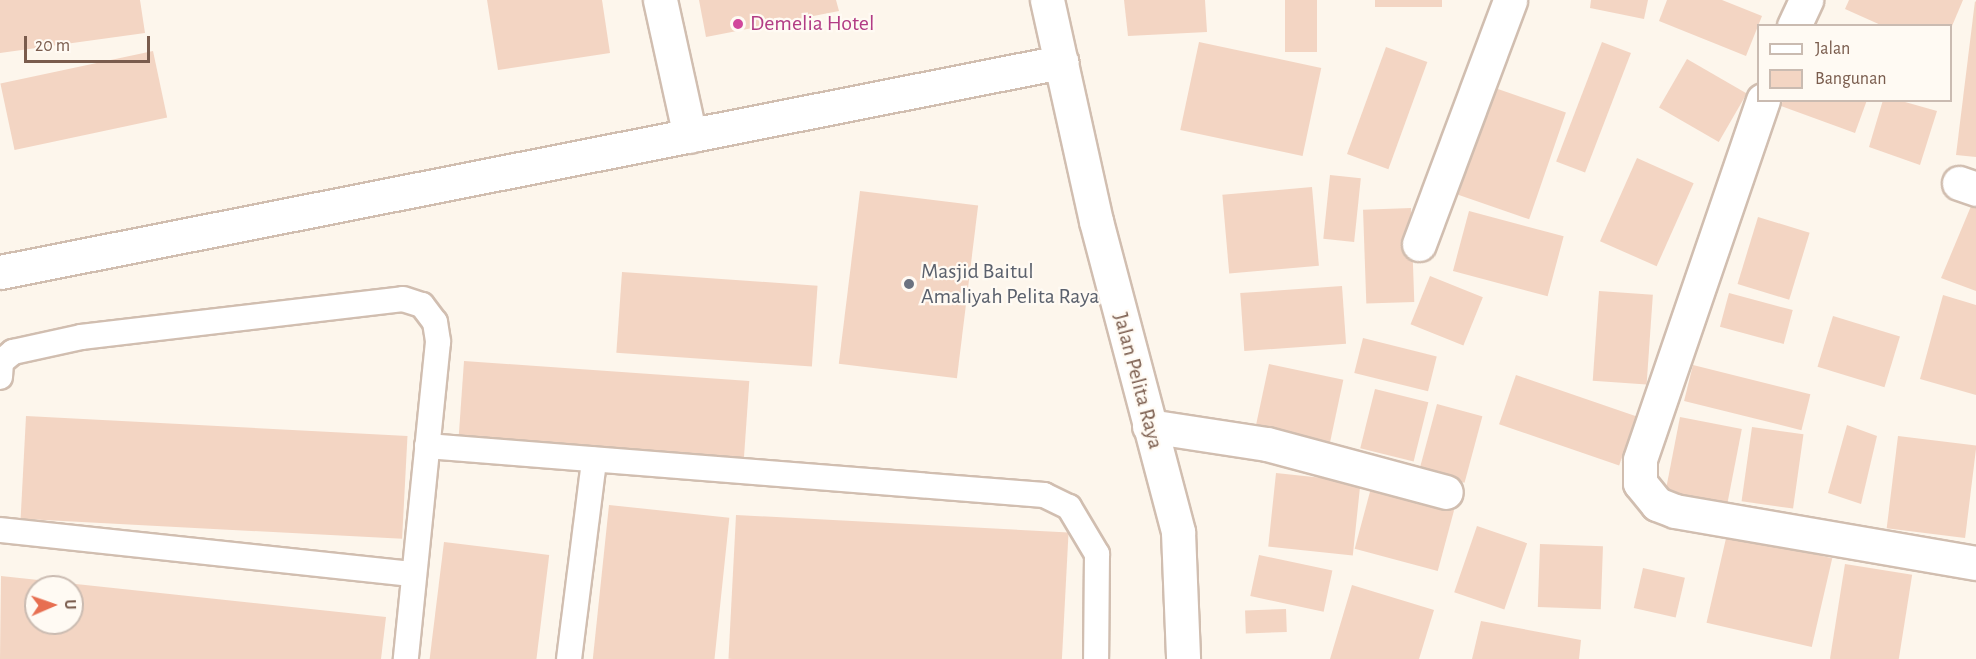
<!DOCTYPE html>
<style>
body{margin:0}
#map{position:relative;width:1976px;height:659px;overflow:hidden;background:#fdf6ec;font-family:"Alegreya Sans",sans-serif}
div>[style]{position:absolute}
[style*='--x']{left:calc(var(--x)*1px);top:calc(var(--y)*1px);width:calc(var(--w)*1px);rotate:calc(var(--a)*1deg)}
.building>*{inset:0;background:#f3d5c3;transform-origin:0 0}
.roads{filter:drop-shadow(2px 0 #d1beb0) drop-shadow(-2px 0 #d1beb0) drop-shadow(0 2px #d1beb0) drop-shadow(0 -2px #d1beb0)}
.lane>*{height:24px;margin:-12px;padding:0 12px;transform-origin:12px;border-radius:12px;background:#fff}
.street>*{height:33px;margin:-16.5px;padding:0 16.5px;transform-origin:16.5px;border-radius:16.5px;background:#fff}
.secondary>*{height:33px;margin:-16.5px;padding:0 16.5px;transform-origin:16.5px;border-radius:16.5px;background:#fff}
.dots>*{width:16px;height:16px;translate:-50% -50%;box-sizing:border-box;border:3px solid #fffaf3;border-radius:50%}
span{translate:-50% -50%;white-space:nowrap;text-align:center;line-height:1.15;-webkit-text-stroke:4.5px #fffaf3;paint-order:stroke}
.hotel-label{font-size:22px;color:#b23c85}
.left{translate:0 -50%;text-align:left}
.worship-label{font-size:22px;color:#5b616d}
.street-label{font-size:22px;color:#7a5c4d}
.legend{position:absolute;left:1757px;top:24px;width:195px;height:78px;box-sizing:border-box;background:#fffaf3;border:2px solid #cabbb1;margin:0;padding:8px 10px;list-style:none;font-size:18px;color:#7a5c4d}
.legend li{display:flex;align-items:center;gap:12px;height:30px}
.legend b{width:30px;border:2px solid #cabbb1}
.north{position:absolute;left:24px;top:575px;width:60px;height:60px;box-sizing:border-box;background:#fffaf3;border:2px solid #cabbb1;border-radius:50%;rotate:88deg;font-size:16px;font-weight:700;line-height:24px;text-align:center;color:#7a5c4d}
.north::after{content:'';display:block;margin:auto;width:21px;height:27px;background:#e76f51;clip-path:polygon(50% 0,100% 100%,50% 72%,0 100%)}
.scale{position:absolute;left:24px;top:36px;width:126px;height:27px;box-sizing:border-box;border:3px solid #7a5c4d;border-top:0;padding-left:8px;font-size:18px;line-height:21px;white-space:nowrap;color:#7a5c4d;-webkit-text-stroke:4px #fffaf3;paint-order:stroke}
</style>
<div id="map">
<div class="building">
<div style="clip-path:polygon(0 0,140px 0,145px 33px,0 53px)"></div>
<div style="clip-path:polygon(487px 0,602px 0,610px 53px,498px 70px)"></div>
<div style="clip-path:polygon(699px 0,836px 0,839px 11px,706px 37px)"></div>
<div style="clip-path:polygon(1124px 0,1205px 0,1207px 32px,1128px 36px)"></div>
<div style="left:1285px;top:0;width:32px;height:52px"></div>
<div style="left:1375px;top:0;width:67px;height:7px"></div>
<div style="clip-path:polygon(1591px 0,1648px 0,1644px 19px,1590px 8px)"></div>
<div style="clip-path:polygon(1667px 0,1722px 0,1762px 16px,1746px 56px,1659px 21px)"></div>
<div style="clip-path:polygon(1849px 0,1963px 0,1952px 26px,1883px 26px,1845px 9px)"></div>
<div style="clip-path:polygon(1975px 1px,1976px 2px,1976px 157px,1956px 155px)"></div>
<div style="left:1199px;top:42px;width:125px;height:90px;rotate:12deg"></div>
<div style="left:1602px;top:42px;width:31px;height:128px;rotate:21deg"></div>
<div style="left:1386px;top:47px;width:44px;height:114px;rotate:20deg"></div>
<div style="left:153px;top:51px;width:68px;height:156px;rotate:78deg"></div>
<div style="left:1687px;top:59px;width:69px;height:56px;rotate:30deg"></div>
<div style="left:1495px;top:88px;width:75px;height:113px;rotate:19deg"></div>
<div style="clip-path:polygon(1783px 100px,1867px 100px,1855px 133px,1781px 106px)"></div>
<div style="clip-path:polygon(1883px 100px,1898px 100px,1937px 111px,1920px 165px,1869px 147px)"></div>
<div style="left:1637px;top:158px;width:62px;height:91px;rotate:24deg"></div>
<div style="left:1330px;top:175px;width:31px;height:64px;rotate:6deg"></div>
<div style="left:1312px;top:187px;width:79px;height:90px;rotate:85deg"></div>
<div style="left:860px;top:191px;width:119px;height:174px;rotate:7deg"></div>
<div style="clip-path:polygon(1974px 199px,1976px 199px,1976px 291px,1941px 278px)"></div>
<div style="left:1411px;top:208px;width:94px;height:48px;rotate:88deg"></div>
<div style="left:1469px;top:211px;width:98px;height:62px;rotate:15deg"></div>
<div style="left:1758px;top:217px;width:54px;height:70px;rotate:17deg"></div>
<div style="left:622px;top:272px;width:196px;height:81px;rotate:4deg"></div>
<div style="left:1430px;top:276px;width:57px;height:52px;rotate:22deg"></div>
<div style="left:1342px;top:286px;width:58px;height:102px;rotate:86deg"></div>
<div style="left:1599px;top:291px;width:54px;height:90px;rotate:4deg"></div>
<div style="left:1729px;top:293px;width:66px;height:35px;rotate:15deg"></div>
<div style="clip-path:polygon(1943px 295px,1976px 305px,1976px 395px,1920px 379px)"></div>
<div style="left:1833px;top:316px;width:70px;height:53px;rotate:17deg"></div>
<div style="left:1363px;top:338px;width:76px;height:36px;rotate:14deg"></div>
<div style="left:464px;top:361px;width:286px;height:82px;rotate:4deg"></div>
<div style="left:1269px;top:364px;width:76px;height:68px;rotate:12deg"></div>
<div style="left:1693px;top:365px;width:121px;height:37px;rotate:14deg"></div>
<div style="left:1516px;top:375px;width:127px;height:52px;rotate:19deg"></div>
<div style="left:1375px;top:389px;width:55px;height:61px;rotate:14deg"></div>
<div style="left:1437px;top:404px;width:47px;height:69px;rotate:15deg"></div>
<div style="left:26px;top:416px;width:382px;height:103px;rotate:3deg"></div>
<div style="left:1680px;top:417px;width:63px;height:86px;rotate:11deg"></div>
<div style="clip-path:polygon(1847px 425px,1877px 436px,1861px 504px,1828px 493px)"></div>
<div style="left:1752px;top:427px;width:52px;height:75px;rotate:8deg"></div>
<div style="left:1898px;top:436px;width:79px;height:93px;rotate:7deg"></div>
<div style="left:1276px;top:473px;width:85px;height:74px;rotate:6deg"></div>
<div style="left:1371px;top:488px;width:86px;height:63px;rotate:15deg"></div>
<div style="left:609px;top:505px;width:121px;height:155px;rotate:6deg"></div>
<div style="left:736px;top:515px;width:333px;height:144px;rotate:3deg"></div>
<div style="left:1477px;top:526px;width:53px;height:70px;rotate:19deg"></div>
<div style="left:1727px;top:534px;width:108px;height:91px;rotate:13deg"></div>
<div style="left:444px;top:542px;width:106px;height:118px;rotate:7deg"></div>
<div style="left:1540px;top:544px;width:63px;height:63px;rotate:2deg"></div>
<div style="left:1259px;top:555px;width:75px;height:42px;rotate:12deg"></div>
<div style="left:1845px;top:564px;width:68px;height:96px;rotate:9deg"></div>
<div style="left:1643px;top:568px;width:43px;height:41px;rotate:13deg"></div>
<div style="clip-path:polygon(evenodd,1px 576px,386px 617px,381px 659px,0 659px,1px 576px,36px 587px,72px 587px,72px 623px,36px 623px,36px 587px)"></div>
<div style="clip-path:polygon(1352px 585px,1434px 610px,1419px 659px,1330px 659px)"></div>
<div style="left:1286px;top:609px;width:23px;height:41px;rotate:88deg"></div>
<div style="clip-path:polygon(1481px 621px,1581px 640px,1579px 659px,1472px 659px)"></div>
</div>
<div class="roads">
<div class="lane">
<div style="--x:0;--y:377;--w:15;--a:-86"></div>
<div style="--x:1;--y:362;--w:16;--a:-40"></div>
<div style="--x:13;--y:352;--w:70;--a:-12.4"></div>
<div style="--x:81;--y:337;--w:324;--a:-6.7"></div>
<div style="--x:403;--y:299;--w:20;--a:18"></div>
<div style="--x:422;--y:305;--w:21;--a:53"></div>
<div style="--x:435;--y:322;--w:20;--a:81"></div>
<div style="--x:438;--y:342;--w:319;--a:95.8"></div>
<div style="--x:427;--y:446;--w:619;--a:4.54"></div>
<div style="--x:1044;--y:495;--w:28;--a:26"></div>
<div style="--x:1069;--y:507;--w:55;--a:59.2"></div>
<div style="--x:1097;--y:554;--w:105;--a:90.5"></div>
<div style="--x:0;--y:530;--w:416;--a:6.1"></div>
<div style="--x:569;--y:659;--w:201;--a:-82.8"></div>
</div>
<div class="street">
<div style="--x:660;--y:0;--w:139;--a:77.6"></div>
<div style="--x:1794;--y:26;--w:29;--a:-65"></div>
<div style="--x:1763;--y:100;--w:380;--a:108.9"></div>
<div style="--x:1640;--y:460;--w:23;--a:90"></div>
<div style="--x:1640;--y:483;--w:27;--a:51"></div>
<div style="--x:1657;--y:504;--w:19;--a:21"></div>
<div style="--x:1675;--y:511;--w:305;--a:9.8"></div>
<div style="--x:1959;--y:183;--w:18;--a:19"></div>
<div style="--x:1419;--y:244;--w:260;--a:-69.5"></div>
<div style="--x:0;--y:272;--w:1082;--a:-11.2"></div>
<div style="--x:1149;--y:426;--w:119;--a:8.7"></div>
<div style="--x:1267;--y:444;--w:185;--a:15"></div>
</div>
<div class="secondary">
<div style="--x:1047;--y:0;--w:226;--a:77.5"></div>
<div style="--x:1096;--y:221;--w:322;--a:75.2"></div>
<div style="--x:1178;--y:532;--w:127;--a:87.7"></div>
</div>
</div>
<div class="dots">
<div style="left:738px;top:24px;background:#d1479c"></div>
<div style="left:909px;top:284px;background:#6b7280"></div>
</div>
<div class="hotel-label">
<span class="left" style="left:750px;top:24px">Demelia Hotel</span>
</div>
<div class="worship-label">
<span class="left" style="left:921px;top:284px">Masjid Baitul<br>Amaliyah Pelita Raya</span>
</div>
<div class="street-label">
<span style="left:1138px;top:381px;rotate:75deg">Jalan Pelita Raya</span>
</div>
<ul class="legend">
<li><b style="height:8px;background:#fff"></b>Jalan</li>
<li><b style="height:16px;background:#f3d5c3"></b>Bangunan</li>
</ul>
<div class="north">U</div>
<div class="scale">20 m</div>
</div>
